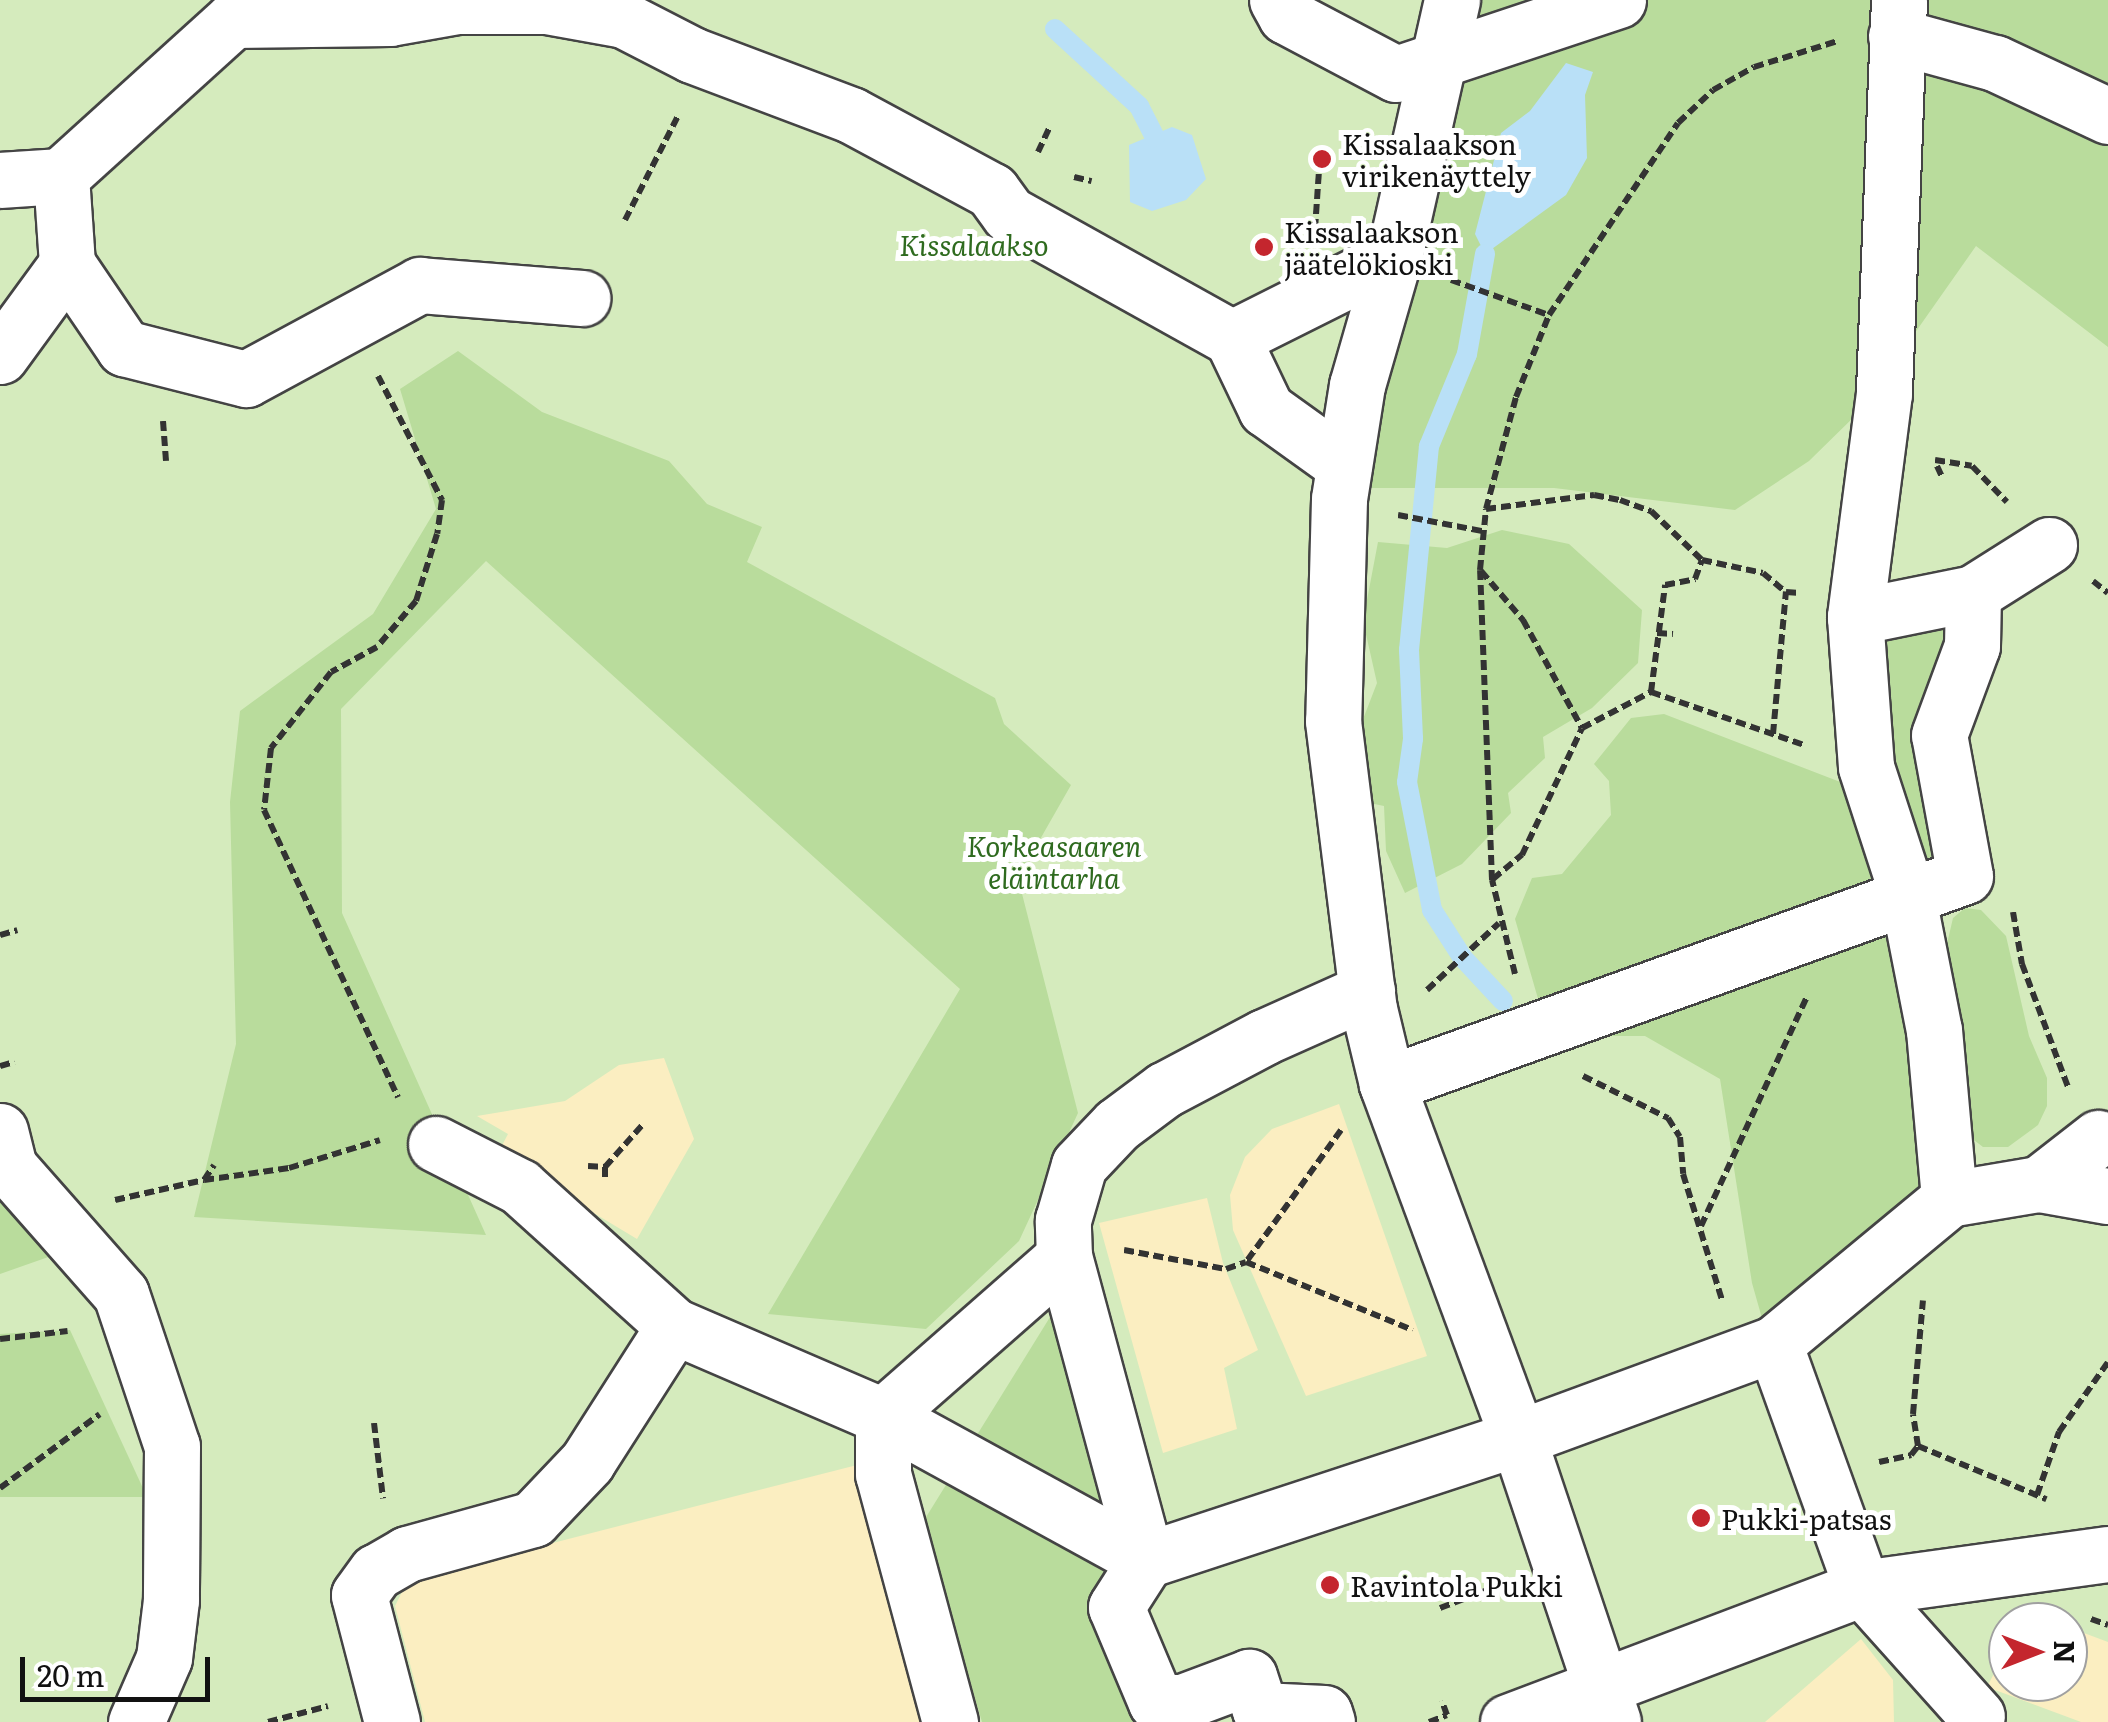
<!DOCTYPE html>
<meta charset="utf-8">
<style>
body{margin:0}
#map{position:relative;width:2108px;height:1722px;overflow:hidden;background:#fffdf5;font-family:Literata,serif}
div>[style]{position:absolute}
[style*='--x']{left:calc(var(--x)*1px);top:calc(var(--y)*1px);width:calc(var(--w)*1px);rotate:calc(var(--a)*1deg)}
.green>*{inset:0;background:#d5ebbd}
.forest>*{inset:0;background:#b9dc9c}
.sand>*{inset:0;background:#fbeec1}
.water>*{inset:0;background:#b9e0f7}
.stream>*{height:20px;margin:-10px;padding:0 10px;transform-origin:10px;border-radius:10px;background:#b9e0f7}
.path>*{height:6px;margin-top:-3px;transform-origin:0;background:repeating-linear-gradient(90deg,#333 0 10px,transparent 0 15px)}
.roads{filter:drop-shadow(2px 0 #444) drop-shadow(-2px 0 #444) drop-shadow(0 2px #444) drop-shadow(0 -2px #444)}
.minor>*{height:55px;margin:-27.5px;padding:0 27.5px;transform-origin:27.5px;border-radius:27.5px;background:#fff}
.dots>*{width:28px;height:28px;translate:-50% -50%;box-sizing:border-box;border:5px solid #fff;border-radius:50%}
span{translate:-50% -50%;white-space:nowrap;text-align:center;line-height:1.15;-webkit-text-stroke:10px #fff;paint-order:stroke}
.poi-label{font-size:28px;color:#111}
.left{translate:0 -50%;text-align:left}
.park-label{font-size:28px;color:#2f6b1f;font-style:italic}
.north{position:absolute;left:1988px;top:1602px;width:100px;height:100px;box-sizing:border-box;background:#fff;border:2px solid #a0a0a0;border-radius:50%;rotate:90deg;font-size:28px;font-weight:700;line-height:40px;text-align:center;color:#111}
.north::after{content:'';display:block;margin:auto;width:35px;height:45px;background:#c4262e;clip-path:polygon(50% 0,100% 100%,50% 72%,0 100%)}
.scale{position:absolute;left:20px;top:1657px;width:190px;height:45px;box-sizing:border-box;border:5px solid #111;border-top:0;padding-left:12px;font-size:30px;line-height:35px;white-space:nowrap;color:#111;-webkit-text-stroke:8px #fff;paint-order:stroke}
</style>
<div id="map">
<div class="green">
<div style="clip-path:polygon(evenodd,0 0,2108px 0,2108px 1722px,0 1722px,0 0,2008px 1622px,2068px 1622px,2068px 1682px,2008px 1682px,2008px 1622px)"></div>
</div>
<div class="forest">
<div style="clip-path:polygon(1482px 0,2108px 0,2108px 347px,1976px 246px,1860px 411px,1809px 461px,1735px 510px,1554px 488px,1363px 488px)"></div>
<div style="clip-path:polygon(458px 351px,542px 412px,669px 461px,707px 504px,762px 527px,747px 562px,995px 698px,1004px 724px,1071px 785px,1018px 878px,1078px 1113px,1019px 1241px,926px 1329px,768px 1314px,960px 989px,486px 561px,341px 709px,342px 913px,486px 1235px,194px 1217px,236px 1044px,230px 802px,240px 711px,373px 614px,436px 509px,400px 389px)"></div>
<div style="clip-path:polygon(1502px 530px,1569px 544px,1642px 610px,1638px 663px,1592px 708px,1543px 737px,1545px 758px,1508px 793px,1511px 813px,1462px 864px,1405px 893px,1386px 851px,1384px 806px,1360px 801px,1355px 740px,1377px 683px,1363px 621px,1378px 542px,1447px 548px)"></div>
<div style="clip-path:polygon(1949px 604px,1935px 870px,1901px 851px,1879px 637px)"></div>
<div style="clip-path:polygon(1664px 714px,1861px 790px,1885px 884px,1932px 1189px,1767px 1336px,1752px 1283px,1720px 1079px,1645px 1036px,1592px 1036px,1543px 1016px,1515px 919px,1532px 878px,1562px 874px,1611px 815px,1609px 781px,1594px 764px,1631px 718px)"></div>
<div style="clip-path:polygon(1965px 908px,1981px 910px,2006px 936px,2029px 1036px,2047px 1078px,2047px 1106px,2038px 1125px,2008px 1147px,1983px 1147px,1970px 1137px,1943px 961px,1953px 918px)"></div>
<div style="clip-path:polygon(0 1195px,54px 1255px,0 1274px)"></div>
<div style="clip-path:polygon(1055px 1309px,1111px 1548px,1163px 1708px,1209px 1722px,982px 1722px,923px 1522px)"></div>
<div style="clip-path:polygon(70px 1330px,147px 1497px,0 1497px,0 1334px)"></div>
</div>
<div class="sand">
<div style="clip-path:polygon(664px 1058px,694px 1139px,637px 1239px,497px 1155px,508px 1134px,477px 1116px,565px 1101px,619px 1065px)"></div>
<div style="clip-path:polygon(1339px 1104px,1427px 1356px,1306px 1396px,1233px 1230px,1230px 1195px,1245px 1157px,1272px 1129px)"></div>
<div style="clip-path:polygon(1207px 1198px,1223px 1263px,1258px 1350px,1224px 1368px,1237px 1429px,1163px 1453px,1099px 1223px)"></div>
<div style="clip-path:polygon(865px 1463px,930px 1722px,425px 1722px,395px 1606px,408px 1580px)"></div>
<div style="clip-path:polygon(2068px 1627px,2108px 1642px,2108px 1722px,2081px 1722px,1987px 1687px,2008px 1646px,2008px 1682px,2068px 1682px)"></div>
<div style="clip-path:polygon(1861px 1639px,1893px 1680px,1894px 1722px,1765px 1722px)"></div>
</div>
<div class="water">
<div style="clip-path:polygon(1566px 63px,1593px 72px,1585px 95px,1587px 158px,1566px 195px,1485px 254px,1475px 234px,1501px 133px,1530px 111px)"></div>
<div style="clip-path:polygon(1172px 127px,1192px 135px,1206px 179px,1186px 200px,1152px 211px,1130px 202px,1129px 145px)"></div>
</div>
<div class="stream">
<div style="--x:1055;--y:29;--w:114;--a:42.5"></div>
<div style="--x:1139;--y:106;--w:35;--a:63"></div>
<div style="--x:1485;--y:254;--w:102;--a:100.2"></div>
<div style="--x:1467;--y:354;--w:100;--a:112.4"></div>
<div style="--x:1429;--y:446;--w:205;--a:95.6"></div>
<div style="--x:1409;--y:650;--w:89;--a:87.4"></div>
<div style="--x:1413;--y:739;--w:43;--a:97.9"></div>
<div style="--x:1407;--y:782;--w:130;--a:78.9"></div>
<div style="--x:1432;--y:910;--w:56;--a:57.4"></div>
<div style="--x:1462;--y:957;--w:60;--a:47"></div>
</div>
<div class="path">
<div style="--x:1038;--y:152;--w:29;--a:-65"></div>
<div style="--x:1074;--y:177;--w:18;--a:13"></div>
<div style="--x:625;--y:220;--w:119;--a:-63"></div>
<div style="--x:1315;--y:229;--w:59;--a:-86.1"></div>
<div style="--x:1451;--y:280;--w:104;--a:19.7"></div>
<div style="--x:378;--y:376;--w:140;--a:62.7"></div>
<div style="--x:442;--y:500;--w:34;--a:98"></div>
<div style="--x:437;--y:534;--w:70;--a:107.4"></div>
<div style="--x:416;--y:601;--w:60;--a:130.3"></div>
<div style="--x:377;--y:647;--w:52;--a:151.5"></div>
<div style="--x:331;--y:672;--w:97;--a:128.3"></div>
<div style="--x:271;--y:748;--w:62;--a:96.4"></div>
<div style="--x:264;--y:810;--w:317;--a:65"></div>
<div style="--x:163;--y:421;--w:40;--a:85.7"></div>
<div style="--x:1935;--y:460;--w:37;--a:9"></div>
<div style="--x:1972;--y:466;--w:50;--a:45.8"></div>
<div style="--x:1937;--y:466;--w:14;--a:65"></div>
<div style="--x:1486;--y:509;--w:109;--a:-7.4"></div>
<div style="--x:1594;--y:495;--w:26;--a:11"></div>
<div style="--x:1620;--y:500;--w:33;--a:20"></div>
<div style="--x:1651;--y:511;--w:71;--a:43.9"></div>
<div style="--x:1702;--y:560;--w:62;--a:12"></div>
<div style="--x:1763;--y:573;--w:30;--a:40"></div>
<div style="--x:1786;--y:592;--w:14;--a:4"></div>
<div style="--x:1398;--y:515;--w:86;--a:10.8"></div>
<div style="--x:1481;--y:571;--w:65;--a:49.4"></div>
<div style="--x:1523;--y:620;--w:123;--a:61.4"></div>
<div style="--x:1582;--y:728;--w:78;--a:-27.6"></div>
<div style="--x:1651;--y:692;--w:162;--a:19.1"></div>
<div style="--x:2093;--y:581;--w:19;--a:39"></div>
<div style="--x:1657;--y:633;--w:16;--a:4"></div>
<div style="--x:1651;--y:692;--w:108;--a:-82.5"></div>
<div style="--x:1665;--y:585;--w:31;--a:-11"></div>
<div style="--x:1695;--y:579;--w:20;--a:-70"></div>
<div style="--x:1773;--y:734;--w:143;--a:-84.8"></div>
<div style="--x:1493;--y:879;--w:38;--a:-40"></div>
<div style="--x:1522;--y:855;--w:140;--a:-64.7"></div>
<div style="--x:2013;--y:912;--w:53;--a:80.2"></div>
<div style="--x:2022;--y:964;--w:134;--a:69.5"></div>
<div style="--x:0;--y:935;--w:18;--a:-16"></div>
<div style="--x:1515;--y:974;--w:97;--a:-103.7"></div>
<div style="--x:1492;--y:880;--w:310;--a:-92.2"></div>
<div style="--x:1480;--y:570;--w:61;--a:-84.4"></div>
<div style="--x:1486;--y:509;--w:116;--a:-75"></div>
<div style="--x:1516;--y:397;--w:88;--a:-68.1"></div>
<div style="--x:1549;--y:315;--w:231;--a:-56.1"></div>
<div style="--x:1678;--y:123;--w:48;--a:-43.3"></div>
<div style="--x:1713;--y:90;--w:47;--a:-29.3"></div>
<div style="--x:1754;--y:67;--w:88;--a:-17.2"></div>
<div style="--x:1427;--y:990;--w:98;--a:-42.9"></div>
<div style="--x:0;--y:1066;--w:15;--a:-16"></div>
<div style="--x:1583;--y:1076;--w:95;--a:26.3"></div>
<div style="--x:1668;--y:1118;--w:22;--a:58"></div>
<div style="--x:1680;--y:1137;--w:37;--a:85"></div>
<div style="--x:1683;--y:1174;--w:132;--a:72.8"></div>
<div style="--x:1341;--y:1130;--w:163;--a:125.7"></div>
<div style="--x:1246;--y:1262;--w:180;--a:22.2"></div>
<div style="--x:588;--y:1166;--w:17;--a:3"></div>
<div style="--x:605;--y:1167;--w:15;--a:90"></div>
<div style="--x:605;--y:1167;--w:59;--a:-48.4"></div>
<div style="--x:204;--y:1180;--w:86;--a:-8"></div>
<div style="--x:289;--y:1168;--w:95;--a:-17.1"></div>
<div style="--x:115;--y:1200;--w:91;--a:-12.7"></div>
<div style="--x:204;--y:1180;--w:18;--a:-56"></div>
<div style="--x:1701;--y:1226;--w:252;--a:-65.2"></div>
<div style="--x:1124;--y:1250;--w:104;--a:10.6"></div>
<div style="--x:1226;--y:1269;--w:21;--a:-19"></div>
<div style="--x:0;--y:1339;--w:68;--a:-6.7"></div>
<div style="--x:374;--y:1423;--w:76;--a:83.2"></div>
<div style="--x:1918;--y:1446;--w:32;--a:-99"></div>
<div style="--x:1913;--y:1414;--w:114;--a:-85"></div>
<div style="--x:1918;--y:1446;--w:139;--a:22.5"></div>
<div style="--x:1879;--y:1462;--w:33;--a:-12"></div>
<div style="--x:1911;--y:1455;--w:11;--a:-52"></div>
<div style="--x:0;--y:1488;--w:124;--a:-36.5"></div>
<div style="--x:2037;--y:1495;--w:67;--a:-70.8"></div>
<div style="--x:2059;--y:1432;--w:85;--a:-55"></div>
<div style="--x:1440;--y:1608;--w:71;--a:-20.7"></div>
<div style="--x:2091;--y:1619;--w:18;--a:19"></div>
<div style="--x:268;--y:1722;--w:62;--a:-14.9"></div>
<div style="--x:1429;--y:1722;--w:19;--a:-21"></div>
<div style="--x:1447;--y:1715;--w:15;--a:-110"></div>
</div>
<div class="roads">
<div class="minor">
<div style="--x:1277;--y:0;--w:18;--a:61"></div>
<div style="--x:1286;--y:16;--w:124;--a:27.8"></div>
<div style="--x:1396;--y:74;--w:234;--a:-18.4"></div>
<div style="--x:1452;--y:0;--w:263;--a:102.7"></div>
<div style="--x:1394;--y:257;--w:133;--a:106.1"></div>
<div style="--x:1357;--y:385;--w:115;--a:99"></div>
<div style="--x:1339;--y:499;--w:222;--a:91.5"></div>
<div style="--x:1333;--y:721;--w:290;--a:82.9"></div>
<div style="--x:1369;--y:1009;--w:77;--a:76.5"></div>
<div style="--x:1387;--y:1084;--w:377;--a:69.7"></div>
<div style="--x:1518;--y:1438;--w:299;--a:71.5"></div>
<div style="--x:1899;--y:0;--w:393;--a:92.2"></div>
<div style="--x:1884;--y:393;--w:226;--a:97.4"></div>
<div style="--x:1855;--y:617;--w:150;--a:85.8"></div>
<div style="--x:1866;--y:767;--w:133;--a:72"></div>
<div style="--x:1907;--y:893;--w:140;--a:78.9"></div>
<div style="--x:1934;--y:1030;--w:170;--a:84.9"></div>
<div style="--x:1896;--y:36;--w:103;--a:15.3"></div>
<div style="--x:1995;--y:63;--w:125;--a:25.1"></div>
<div style="--x:0;--y:180;--w:61;--a:-3.8"></div>
<div style="--x:67;--y:264;--w:102;--a:55.8"></div>
<div style="--x:124;--y:348;--w:126;--a:14.3"></div>
<div style="--x:246;--y:379;--w:198;--a:-28.4"></div>
<div style="--x:420;--y:285;--w:163;--a:4.6"></div>
<div style="--x:1232;--y:338;--w:181;--a:-26.6"></div>
<div style="--x:0;--y:356;--w:114;--a:-53.9"></div>
<div style="--x:67;--y:264;--w:88;--a:-93.9"></div>
<div style="--x:61;--y:176;--w:232;--a:-42.2"></div>
<div style="--x:233;--y:20;--w:157;--a:-0.7"></div>
<div style="--x:390;--y:18;--w:69;--a:-10"></div>
<div style="--x:458;--y:6;--w:88;--a:0"></div>
<div style="--x:546;--y:6;--w:79;--a:10.2"></div>
<div style="--x:624;--y:20;--w:76;--a:27.2"></div>
<div style="--x:692;--y:55;--w:170;--a:20.7"></div>
<div style="--x:851;--y:115;--w:160;--a:28.3"></div>
<div style="--x:992;--y:191;--w:29;--a:54"></div>
<div style="--x:1009;--y:214;--w:255;--a:29.1"></div>
<div style="--x:1232;--y:338;--w:79;--a:64.4"></div>
<div style="--x:1266;--y:409;--w:96;--a:35.7"></div>
<div style="--x:1855;--y:617;--w:120;--a:-11.5"></div>
<div style="--x:1973;--y:593;--w:90;--a:-32.3"></div>
<div style="--x:1387;--y:1084;--w:614;--a:-19.79"></div>
<div style="--x:1965;--y:876;--w:143;--a:-100.4"></div>
<div style="--x:1939;--y:735;--w:95;--a:-69.7"></div>
<div style="--x:1972;--y:646;--w:53;--a:-88.9"></div>
<div style="--x:0;--y:1131;--w:37;--a:76"></div>
<div style="--x:9;--y:1167;--w:169;--a:48.6"></div>
<div style="--x:121;--y:1294;--w:160;--a:71.5"></div>
<div style="--x:172;--y:1446;--w:154;--a:90.4"></div>
<div style="--x:171;--y:1600;--w:58;--a:96.9"></div>
<div style="--x:164;--y:1658;--w:70;--a:113.6"></div>
<div style="--x:436;--y:1144;--w:94;--a:27.1"></div>
<div style="--x:520;--y:1187;--w:207;--a:42.1"></div>
<div style="--x:2039;--y:1184;--w:75;--a:-37.9"></div>
<div style="--x:1862;--y:1588;--w:248;--a:-7.9"></div>
<div style="--x:1862;--y:1588;--w:172;--a:48.1"></div>
<div style="--x:392;--y:1722;--w:131;--a:-104.6"></div>
<div style="--x:359;--y:1595;--w:29;--a:-54"></div>
<div style="--x:376;--y:1572;--w:36;--a:-30"></div>
<div style="--x:407;--y:1554;--w:131;--a:-15.5"></div>
<div style="--x:533;--y:1519;--w:79;--a:-46.5"></div>
<div style="--x:587;--y:1462;--w:161;--a:-57.4"></div>
<div style="--x:674;--y:1326;--w:228;--a:23.3"></div>
<div style="--x:883;--y:1416;--w:241;--a:-41.3"></div>
<div style="--x:950;--y:1722;--w:257;--a:-105.1"></div>
<div style="--x:883;--y:1474;--w:58;--a:-90"></div>
<div style="--x:883;--y:1416;--w:300;--a:28.7"></div>
<div style="--x:1146;--y:1560;--w:391;--a:-18.2"></div>
<div style="--x:1518;--y:1438;--w:273;--a:-20.2"></div>
<div style="--x:1774;--y:1344;--w:227;--a:-39.6"></div>
<div style="--x:1949;--y:1199;--w:91;--a:-9.5"></div>
<div style="--x:2039;--y:1184;--w:70;--a:9.9"></div>
<div style="--x:1327;--y:1722;--w:9;--a:-108"></div>
<div style="--x:1324;--y:1713;--w:64;--a:-177.3"></div>
<div style="--x:1260;--y:1710;--w:35;--a:-108"></div>
<div style="--x:1249;--y:1677;--w:72;--a:159.5"></div>
<div style="--x:1182;--y:1702;--w:26;--a:180"></div>
<div style="--x:1156;--y:1702;--w:103;--a:-112.8"></div>
<div style="--x:1116;--y:1607;--w:56;--a:-57.4"></div>
<div style="--x:1146;--y:1560;--w:314;--a:-105.1"></div>
<div style="--x:1064;--y:1257;--w:37;--a:-92"></div>
<div style="--x:1063;--y:1220;--w:57;--a:-73.8"></div>
<div style="--x:1079;--y:1165;--w:55;--a:-46.5"></div>
<div style="--x:1117;--y:1125;--w:59;--a:-36.7"></div>
<div style="--x:1164;--y:1090;--w:113;--a:-27.9"></div>
<div style="--x:1264;--y:1037;--w:113;--a:-24.1"></div>
<div style="--x:1508;--y:1722;--w:379;--a:-20.7"></div>
<div style="--x:1862;--y:1588;--w:259;--a:-109.8"></div>
</div>
</div>
<div class="dots">
<div style="left:1322px;top:159px;background:#c4262e"></div>
<div style="left:1264px;top:247px;background:#c4262e"></div>
<div style="left:1701px;top:1518px;background:#c4262e"></div>
<div style="left:1330px;top:1585px;background:#c4262e"></div>
</div>
<div class="poi-label">
<span class="left" style="left:1342px;top:159px">Kissalaakson<br>virikenäyttely</span>
<span class="left" style="left:1284px;top:247px">Kissalaakson<br>jäätelökioski</span>
<span class="left" style="left:1721px;top:1518px">Pukki-patsas</span>
<span class="left" style="left:1350px;top:1585px">Ravintola Pukki</span>
</div>
<div class="park-label">
<span style="left:974px;top:244px">Kissalaakso</span>
<span style="left:1054px;top:861px">Korkeasaaren<br>eläintarha</span>
</div>
<div class="north">N</div>
<div class="scale">20 m</div>
</div>
